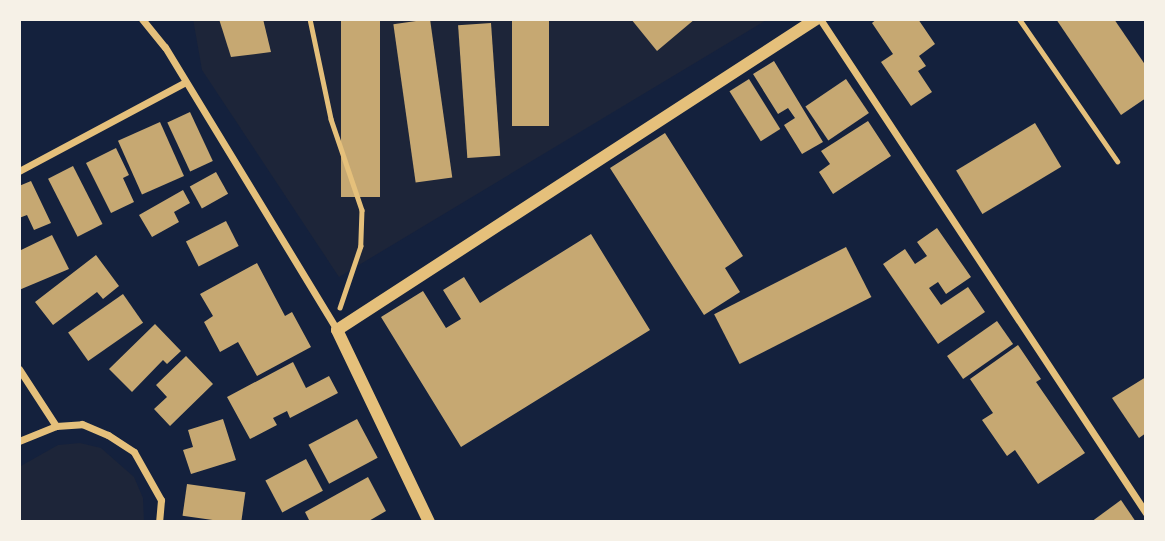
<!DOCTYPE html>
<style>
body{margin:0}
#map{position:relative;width:1165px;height:541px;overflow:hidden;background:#14213d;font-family:"Archivo Narrow",sans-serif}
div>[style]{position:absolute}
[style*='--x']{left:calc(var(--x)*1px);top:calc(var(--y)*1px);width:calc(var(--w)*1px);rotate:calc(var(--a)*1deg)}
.green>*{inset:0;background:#1d2539}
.building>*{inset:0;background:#c6a872;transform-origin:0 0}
.path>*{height:4.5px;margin:-2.25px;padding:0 2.25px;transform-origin:2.25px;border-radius:2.25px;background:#e5c07b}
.service>*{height:5px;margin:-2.5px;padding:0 2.5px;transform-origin:2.5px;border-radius:2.5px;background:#e5c07b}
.minor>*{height:7px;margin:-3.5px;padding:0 3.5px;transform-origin:3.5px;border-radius:3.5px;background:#e5c07b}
.tertiary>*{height:12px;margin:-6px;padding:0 6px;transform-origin:6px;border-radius:6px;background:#e5c07b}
span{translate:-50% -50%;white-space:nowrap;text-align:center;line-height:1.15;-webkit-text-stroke:7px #f6f1e7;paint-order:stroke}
.frame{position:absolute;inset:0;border:21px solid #f6f1e7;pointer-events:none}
</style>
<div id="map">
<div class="green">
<div style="clip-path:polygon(193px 19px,768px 19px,339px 277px,202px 70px)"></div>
<div style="clip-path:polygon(80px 443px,101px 448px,134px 477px,143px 498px,144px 522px,19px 522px,19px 467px,58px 445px)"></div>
</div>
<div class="building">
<div style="clip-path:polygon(219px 19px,263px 19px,271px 52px,231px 57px)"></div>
<div style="left:341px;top:19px;width:39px;height:178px"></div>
<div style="left:430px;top:19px;width:160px;height:37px;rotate:82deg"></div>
<div style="left:512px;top:19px;width:37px;height:107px"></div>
<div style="clip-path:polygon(631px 19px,695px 19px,657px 51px)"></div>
<div style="clip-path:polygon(877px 19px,918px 19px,935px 44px,919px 56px,926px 66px,918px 71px,932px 92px,911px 106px,881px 62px,893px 54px,872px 23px)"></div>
<div style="clip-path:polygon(1056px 19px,1114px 19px,1146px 66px,1146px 98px,1121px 115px)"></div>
<div style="left:491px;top:23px;width:133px;height:33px;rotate:86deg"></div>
<div style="clip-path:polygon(774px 61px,823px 142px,802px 154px,784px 125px,795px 118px,788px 108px,778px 114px,753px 74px)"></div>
<div style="left:749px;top:79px;width:59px;height:23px;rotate:58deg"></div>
<div style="left:846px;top:79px;width:41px;height:49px;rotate:56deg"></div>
<div style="left:190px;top:112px;width:54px;height:25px;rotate:65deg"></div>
<div style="clip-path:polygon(868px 121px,891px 156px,833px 194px,819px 172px,830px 164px,821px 151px)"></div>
<div style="left:160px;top:122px;width:59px;height:46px;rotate:66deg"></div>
<div style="left:1035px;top:123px;width:51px;height:92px;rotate:59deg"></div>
<div style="clip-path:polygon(665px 133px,743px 256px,725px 268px,740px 292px,704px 315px,610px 168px)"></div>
<div style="clip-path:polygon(116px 148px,129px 175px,123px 178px,134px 202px,111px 213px,86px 163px)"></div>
<div style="left:73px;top:166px;width:65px;height:28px;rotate:63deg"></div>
<div style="left:216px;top:172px;width:25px;height:30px;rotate:61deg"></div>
<div style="clip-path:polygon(31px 181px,51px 223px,34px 230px,27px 215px,19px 218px,19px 186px)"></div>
<div style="clip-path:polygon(183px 190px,190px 203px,174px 212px,179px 222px,152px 237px,139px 215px)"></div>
<div style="left:226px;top:221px;width:28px;height:45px;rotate:63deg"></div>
<div style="clip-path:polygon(937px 228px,971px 277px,946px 294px,938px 282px,929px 288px,941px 305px,968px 287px,985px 312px,938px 344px,883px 264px,905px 249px,915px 264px,927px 256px,917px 242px)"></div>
<div style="clip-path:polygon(591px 234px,650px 330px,461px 447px,381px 317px,423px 291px,446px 328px,461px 319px,443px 290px,464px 277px,480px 303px)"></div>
<div style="clip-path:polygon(52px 235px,69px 269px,19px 290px,19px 251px)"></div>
<div style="left:846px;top:247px;width:56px;height:148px;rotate:63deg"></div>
<div style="clip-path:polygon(96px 255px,119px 286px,103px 299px,97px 292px,53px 325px,35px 302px)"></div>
<div style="clip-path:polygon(257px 263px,285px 316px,292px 312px,311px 347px,257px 376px,238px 342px,220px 352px,204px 322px,213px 316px,200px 294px)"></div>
<div style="left:123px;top:294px;width:35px;height:67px;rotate:55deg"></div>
<div style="left:997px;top:321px;width:28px;height:61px;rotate:55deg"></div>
<div style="clip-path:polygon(155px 324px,181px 351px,167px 364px,163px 360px,132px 392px,109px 369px)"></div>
<div style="clip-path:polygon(1018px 345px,1041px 379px,1036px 382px,1085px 453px,1038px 484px,1015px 450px,1007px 456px,982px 420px,993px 413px,970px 379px)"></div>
<div style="clip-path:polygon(186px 356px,213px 384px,170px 426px,154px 409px,167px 397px,156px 385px)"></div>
<div style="clip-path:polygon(293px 362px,306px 388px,329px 376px,338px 393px,290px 418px,287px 411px,273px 418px,277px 425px,250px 439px,227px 397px)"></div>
<div style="clip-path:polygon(1146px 377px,1146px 433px,1139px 438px,1112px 398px)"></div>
<div style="clip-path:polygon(223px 419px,236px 460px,191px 474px,183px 450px,193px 447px,188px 430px)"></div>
<div style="left:357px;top:419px;width:44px;height:55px;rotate:62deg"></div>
<div style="left:306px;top:459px;width:36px;height:46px;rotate:62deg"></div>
<div style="clip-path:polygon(368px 477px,386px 511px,367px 522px,310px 522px,305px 512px)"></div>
<div style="left:187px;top:484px;width:59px;height:32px;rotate:8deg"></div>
<div style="clip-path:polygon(1121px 500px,1136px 522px,1091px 522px)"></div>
</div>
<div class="path">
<div style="--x:310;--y:19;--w:102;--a:78.1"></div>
<div style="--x:331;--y:119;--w:96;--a:71.2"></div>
<div style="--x:362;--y:210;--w:36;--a:92"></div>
<div style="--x:361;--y:246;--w:65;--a:108.7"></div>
</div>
<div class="service">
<div style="--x:1019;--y:19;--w:173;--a:55.4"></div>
</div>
<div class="minor">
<div style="--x:142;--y:19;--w:36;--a:51"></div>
<div style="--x:165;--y:47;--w:331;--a:58.7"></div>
<div style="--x:820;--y:19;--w:592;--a:56.58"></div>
<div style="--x:19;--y:171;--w:187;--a:-28.1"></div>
<div style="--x:19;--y:369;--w:68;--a:57"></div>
<div style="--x:19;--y:441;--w:40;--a:-22"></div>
<div style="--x:56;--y:426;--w:26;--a:-4"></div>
<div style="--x:82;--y:424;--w:28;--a:23"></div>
<div style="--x:108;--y:435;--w:31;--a:33"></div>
<div style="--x:134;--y:452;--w:55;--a:60.6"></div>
<div style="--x:161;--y:500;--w:22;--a:95"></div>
</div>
<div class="tertiary">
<div style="--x:429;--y:522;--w:213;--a:-115.6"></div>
<div style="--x:337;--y:330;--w:571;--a:-32.99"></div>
</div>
<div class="frame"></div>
</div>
